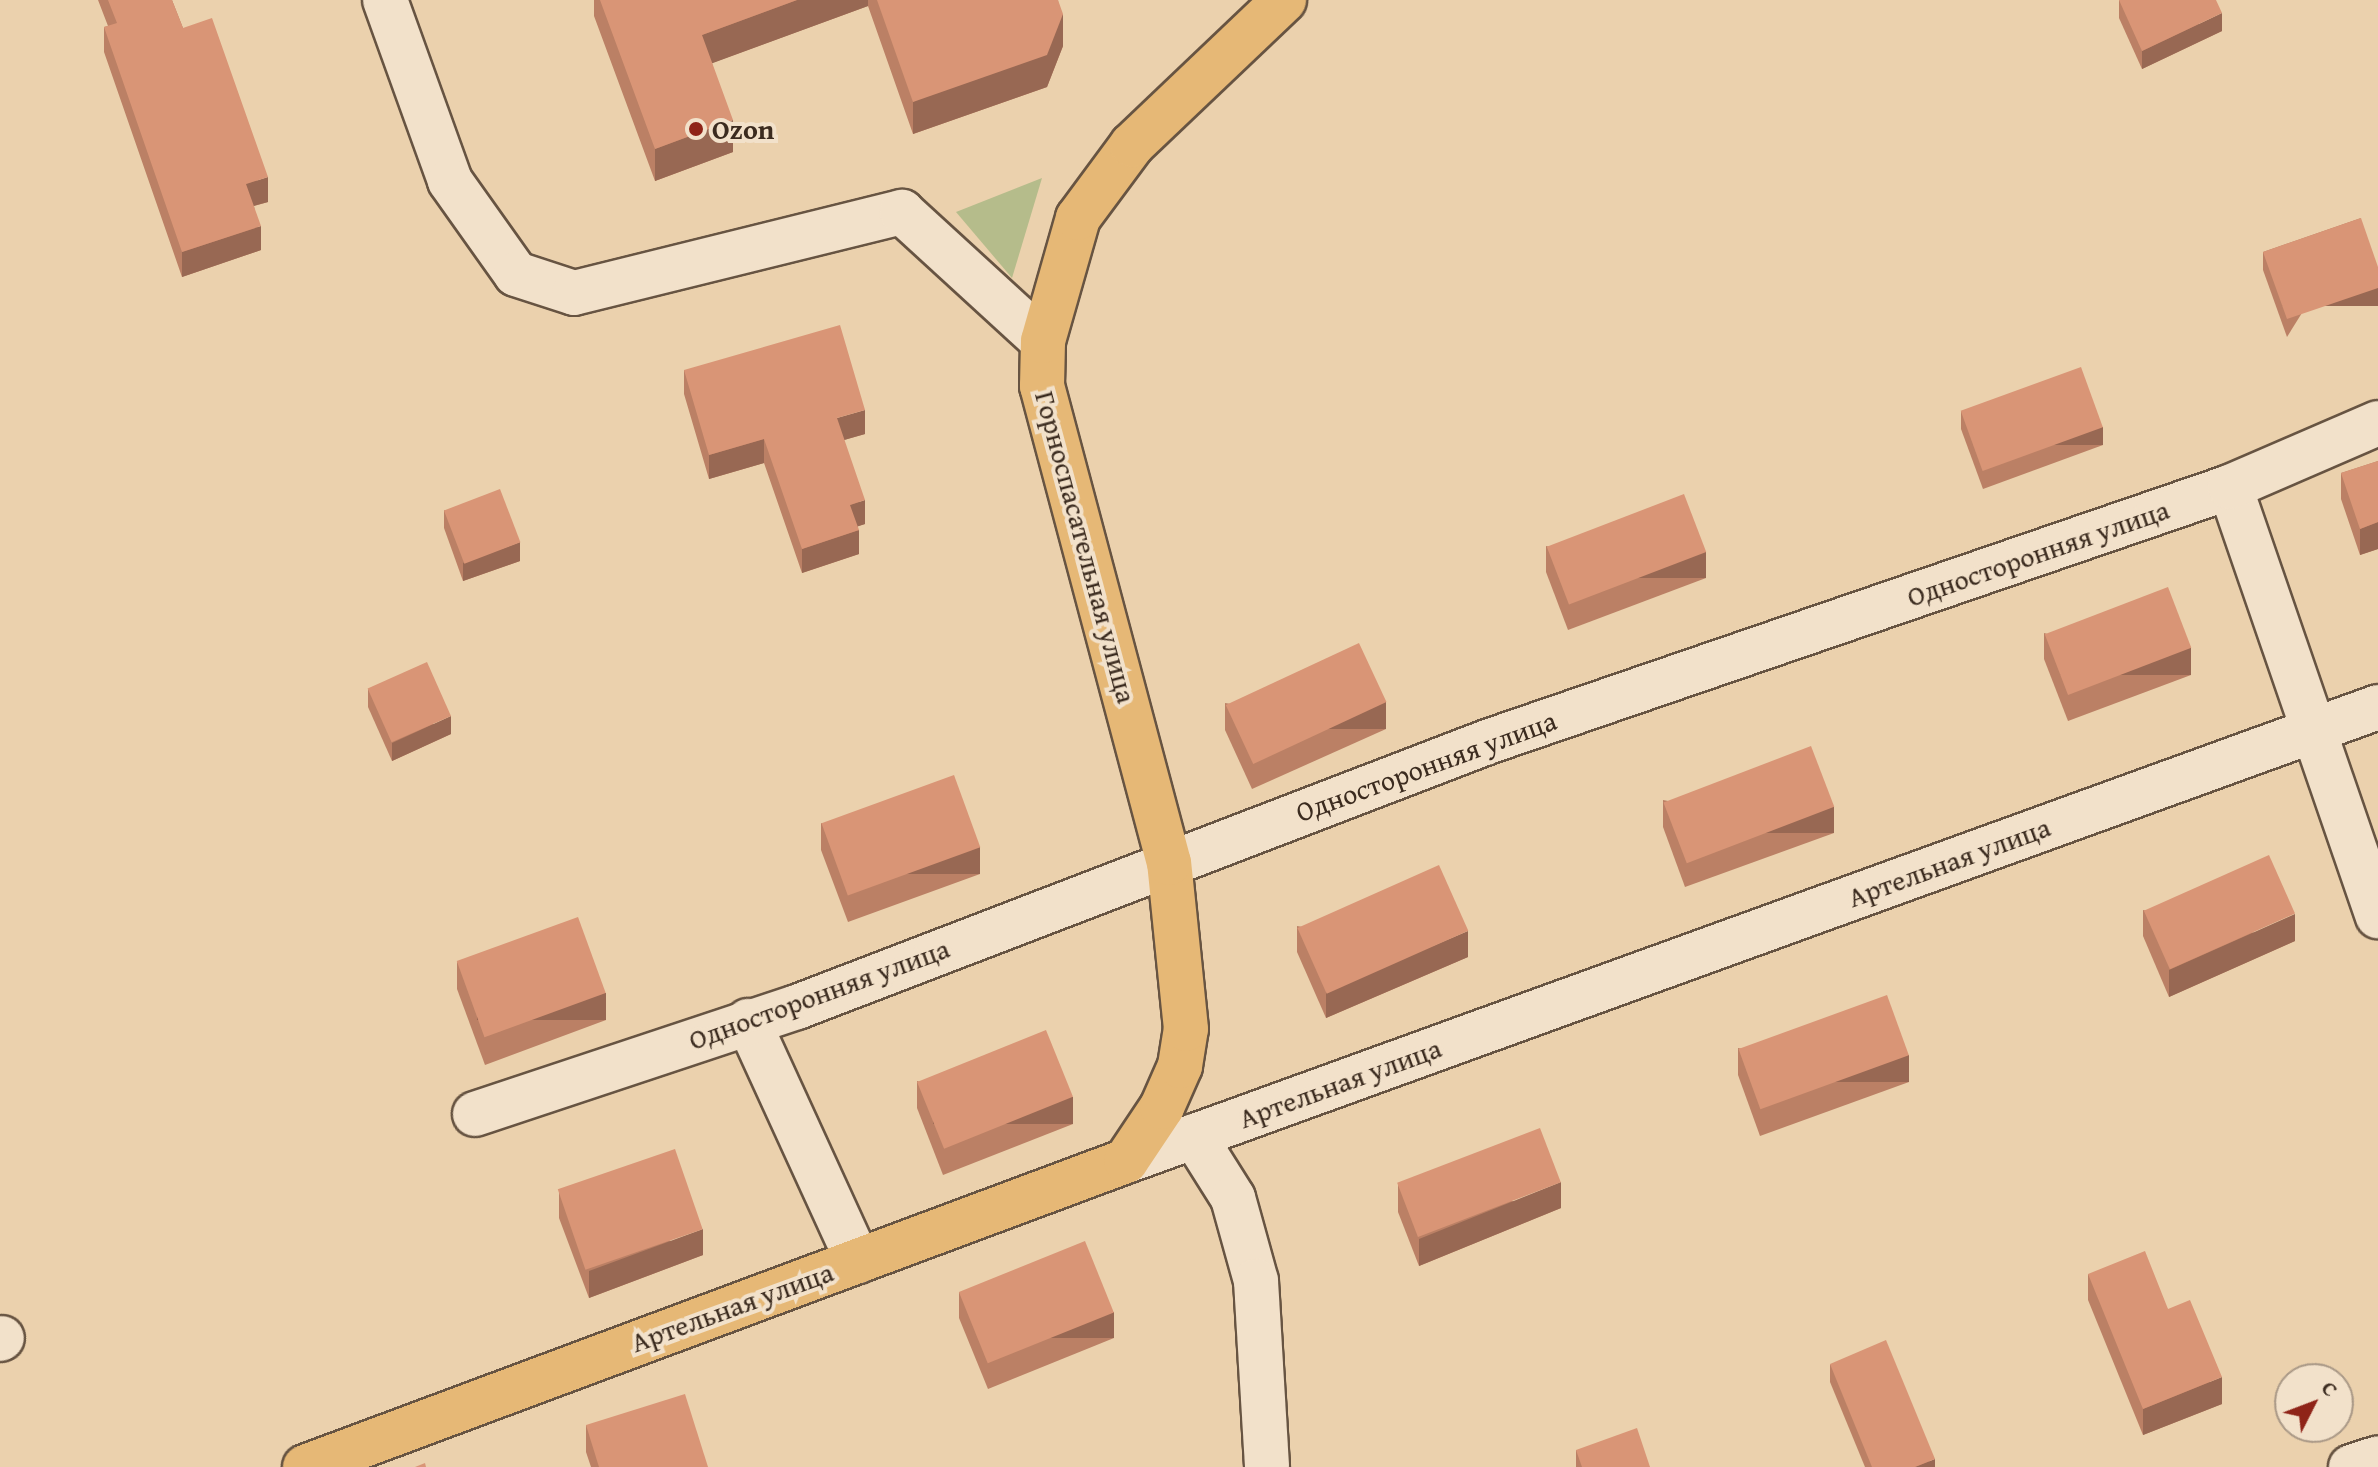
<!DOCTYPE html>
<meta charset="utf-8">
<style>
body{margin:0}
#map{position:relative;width:2378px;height:1467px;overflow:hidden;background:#ebd1ad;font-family:"Gentium Book Plus",serif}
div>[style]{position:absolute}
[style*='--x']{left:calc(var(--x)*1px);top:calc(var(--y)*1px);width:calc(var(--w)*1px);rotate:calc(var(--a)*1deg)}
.green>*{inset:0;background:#b5bc8b}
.roads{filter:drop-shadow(2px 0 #675442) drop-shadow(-2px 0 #675442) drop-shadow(0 2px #675442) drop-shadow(0 -2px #675442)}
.minor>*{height:44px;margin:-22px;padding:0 22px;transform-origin:22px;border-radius:22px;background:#f2e1ca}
.major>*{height:44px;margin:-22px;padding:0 22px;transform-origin:22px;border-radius:22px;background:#e6b876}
.wall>*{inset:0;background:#bb8065}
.shaded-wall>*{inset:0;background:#986853;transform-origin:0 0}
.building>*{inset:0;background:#d99576;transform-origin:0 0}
.dots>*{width:22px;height:22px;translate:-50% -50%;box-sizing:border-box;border:4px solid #f2e1ca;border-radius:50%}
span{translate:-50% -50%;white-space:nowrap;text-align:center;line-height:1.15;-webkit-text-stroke:8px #f2e1ca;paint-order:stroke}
.poi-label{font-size:28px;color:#3b2b1f;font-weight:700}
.left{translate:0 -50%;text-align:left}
.street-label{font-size:28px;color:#3b2b1f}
.north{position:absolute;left:2274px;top:1363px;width:80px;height:80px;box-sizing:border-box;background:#f2e1ca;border:2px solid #a99886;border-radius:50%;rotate:48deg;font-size:22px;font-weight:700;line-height:32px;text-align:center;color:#3b2b1f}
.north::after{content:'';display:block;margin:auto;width:28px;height:36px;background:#8f2418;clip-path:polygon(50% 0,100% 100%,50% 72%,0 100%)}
</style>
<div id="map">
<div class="green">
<div style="clip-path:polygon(1042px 178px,1012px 278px,956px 212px)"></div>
</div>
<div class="roads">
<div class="minor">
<div style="--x:385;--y:0;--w:192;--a:70.2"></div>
<div style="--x:450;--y:181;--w:114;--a:54.6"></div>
<div style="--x:516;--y:274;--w:61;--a:18.1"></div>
<div style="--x:574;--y:293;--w:338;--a:-13.9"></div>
<div style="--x:902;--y:212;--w:191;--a:42.5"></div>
<div style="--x:2230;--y:487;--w:454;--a:71"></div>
<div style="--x:748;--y:1021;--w:264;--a:65.4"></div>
<div style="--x:475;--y:1114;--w:339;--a:-18.4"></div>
<div style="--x:797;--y:1007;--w:742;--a:-21"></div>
<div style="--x:1490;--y:741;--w:782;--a:-18.94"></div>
<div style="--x:2230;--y:487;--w:161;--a:-23.4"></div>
<div style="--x:1194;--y:1136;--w:73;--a:57.8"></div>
<div style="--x:1233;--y:1198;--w:86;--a:74.5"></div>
<div style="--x:1256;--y:1281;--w:186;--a:86.6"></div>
<div style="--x:1126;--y:1161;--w:1332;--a:-19.93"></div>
<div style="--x:0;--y:1339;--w:2;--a:-27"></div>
<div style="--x:2351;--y:1467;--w:28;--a:-18"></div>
</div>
<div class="major">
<div style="--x:305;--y:1467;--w:876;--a:-20.44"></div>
<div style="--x:1126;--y:1161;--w:65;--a:-56.3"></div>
<div style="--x:1162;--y:1107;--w:45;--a:-66.3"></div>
<div style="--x:1180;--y:1066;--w:37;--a:-81"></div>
<div style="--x:1186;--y:1029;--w:167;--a:-95.8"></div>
<div style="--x:1169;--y:863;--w:494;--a:-104.9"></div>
<div style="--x:1042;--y:386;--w:45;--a:-88.7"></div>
<div style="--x:1043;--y:341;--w:128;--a:-74.1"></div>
<div style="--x:1078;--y:218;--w:91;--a:-53.5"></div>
<div style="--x:1132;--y:145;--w:210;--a:-43.6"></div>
</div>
</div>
<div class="wall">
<div style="clip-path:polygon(98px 0,172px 0,183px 28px,268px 202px,254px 206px,261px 250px,182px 277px,104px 52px,104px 27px,108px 26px)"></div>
<div style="clip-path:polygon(594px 0,1058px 0,1063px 46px,1047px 87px,913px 134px,868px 6px,712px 63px,733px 152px,655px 181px,594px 16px)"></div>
<div style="clip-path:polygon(2119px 0,2222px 31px,2142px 69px,2119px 18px)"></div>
<div style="clip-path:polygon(2361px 218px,2287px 337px,2263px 270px,2263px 252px)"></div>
<div style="clip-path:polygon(684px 370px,865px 434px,844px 440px,865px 524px,858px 526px,859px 554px,802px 573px,764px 463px,709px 479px,684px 394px)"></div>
<div style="clip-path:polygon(1961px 411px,2103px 445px,1983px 489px,1961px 429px)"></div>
<div style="clip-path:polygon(2378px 461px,2378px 549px,2360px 555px,2341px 499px,2341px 473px)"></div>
<div style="clip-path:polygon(444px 510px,520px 561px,463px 581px,444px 528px)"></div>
<div style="clip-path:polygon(1546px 546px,1706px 578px,1568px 630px,1546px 572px)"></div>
<div style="clip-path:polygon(2044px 633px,2191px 675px,2068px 721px,2044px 659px)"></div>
<div style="clip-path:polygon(368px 689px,451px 734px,392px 761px,368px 707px)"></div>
<div style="clip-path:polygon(1225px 703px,1386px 729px,1252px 789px,1225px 730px)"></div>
<div style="clip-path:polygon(1663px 800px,1834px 833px,1685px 887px,1663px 827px)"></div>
<div style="clip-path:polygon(821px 823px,980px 874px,848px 922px,821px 850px)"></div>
<div style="clip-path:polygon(2143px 910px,2295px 941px,2169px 997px,2143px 936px)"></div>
<div style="clip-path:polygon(1297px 926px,1468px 957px,1326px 1018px,1297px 952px)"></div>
<div style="clip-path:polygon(457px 962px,606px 1020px,485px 1065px,457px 989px)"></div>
<div style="clip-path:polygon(1738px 1048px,1909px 1082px,1760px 1136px,1738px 1075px)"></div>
<div style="clip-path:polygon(917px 1081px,1073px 1124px,943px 1175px,917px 1108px)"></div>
<div style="clip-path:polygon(1398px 1185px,1561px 1208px,1419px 1266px,1398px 1212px)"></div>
<div style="clip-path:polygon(559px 1192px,703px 1255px,589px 1298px,559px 1218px)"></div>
<div style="clip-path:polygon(2088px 1274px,2168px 1309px,2222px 1404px,2143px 1435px,2088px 1300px)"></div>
<div style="clip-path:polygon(959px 1292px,1114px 1338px,988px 1389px,959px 1318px)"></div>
<div style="clip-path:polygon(1830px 1364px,1935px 1467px,1865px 1467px,1830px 1382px)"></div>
<div style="clip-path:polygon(586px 1425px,708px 1467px,591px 1467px,586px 1452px)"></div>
<div style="clip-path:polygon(1576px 1450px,1650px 1467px,1576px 1467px)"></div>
</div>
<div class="shaded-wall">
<div style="clip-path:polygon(797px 0,868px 0,868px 6px,702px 67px,702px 35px)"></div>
<div style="clip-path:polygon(2222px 13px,2222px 31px,2142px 69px,2142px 51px)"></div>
<div style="clip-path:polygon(1063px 14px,1063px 46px,1047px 87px,913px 134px,913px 102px)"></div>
<div style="clip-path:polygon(733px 120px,733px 152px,655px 181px,655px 149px)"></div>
<div style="clip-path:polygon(268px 177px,268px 202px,246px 208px,246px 184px)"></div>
<div style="clip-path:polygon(261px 226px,261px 250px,182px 277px,182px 252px)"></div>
<div style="left:2378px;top:288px;width:18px;height:96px;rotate:90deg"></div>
<div style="clip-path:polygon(865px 410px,865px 434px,837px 442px,837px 418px)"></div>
<div style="left:2103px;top:427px;width:18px;height:128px;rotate:90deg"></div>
<div style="clip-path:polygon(764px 439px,764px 463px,709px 479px,709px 455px)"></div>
<div style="clip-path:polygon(865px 500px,865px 524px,850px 529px,850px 505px)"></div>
<div style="clip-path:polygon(2378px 522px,2378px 549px,2360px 555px,2360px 529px)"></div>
<div style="clip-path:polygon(859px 530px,859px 554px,802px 573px,802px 549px)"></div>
<div style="clip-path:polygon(520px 542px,520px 561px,463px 581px,463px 563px)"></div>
<div style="left:1706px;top:552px;width:26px;height:147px;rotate:90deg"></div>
<div style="left:2191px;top:648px;width:27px;height:131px;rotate:90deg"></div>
<div style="left:1386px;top:702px;width:27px;height:147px;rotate:90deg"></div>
<div style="clip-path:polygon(451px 716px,451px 734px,392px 761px,392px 743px)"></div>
<div style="left:1834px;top:807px;width:26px;height:158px;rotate:90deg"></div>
<div style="left:980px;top:847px;width:27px;height:140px;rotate:90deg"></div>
<div style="clip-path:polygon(2295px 914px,2295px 941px,2169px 997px,2169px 970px)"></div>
<div style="clip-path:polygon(1468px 931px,1468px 957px,1326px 1018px,1326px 991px)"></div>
<div style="left:606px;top:993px;width:27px;height:129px;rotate:90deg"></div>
<div style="left:1909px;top:1055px;width:27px;height:158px;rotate:90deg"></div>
<div style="left:1073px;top:1097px;width:27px;height:140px;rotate:90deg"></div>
<div style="clip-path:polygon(1561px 1182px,1561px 1208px,1419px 1266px,1419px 1239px)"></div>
<div style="clip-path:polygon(703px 1229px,703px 1255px,589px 1298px,589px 1271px)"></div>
<div style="left:1114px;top:1312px;width:26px;height:136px;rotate:90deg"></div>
<div style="clip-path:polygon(2222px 1377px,2222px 1404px,2143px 1435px,2143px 1409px)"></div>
<div style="clip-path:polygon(1935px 1459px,1935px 1467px,1915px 1467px)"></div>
</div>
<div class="building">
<div style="clip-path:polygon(108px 0,172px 0,183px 28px,212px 18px,268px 177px,246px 184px,261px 226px,182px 252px,104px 27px,117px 23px)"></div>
<div style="clip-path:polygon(600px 0,797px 0,702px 35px,733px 120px,655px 149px)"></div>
<div style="clip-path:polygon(877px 0,1058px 0,1063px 14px,1047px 55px,913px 102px)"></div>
<div style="clip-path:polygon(2119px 0,2216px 0,2222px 13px,2142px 51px)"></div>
<div style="clip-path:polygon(2361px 218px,2378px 267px,2378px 288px,2287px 319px,2263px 252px)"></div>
<div style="clip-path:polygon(840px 325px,865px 410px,837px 418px,865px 500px,850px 505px,859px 530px,802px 549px,764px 439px,709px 455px,684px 370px)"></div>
<div style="left:2081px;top:367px;width:64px;height:128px;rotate:70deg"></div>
<div style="clip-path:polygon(2378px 461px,2378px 522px,2360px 529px,2341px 473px)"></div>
<div style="left:500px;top:489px;width:57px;height:60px;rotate:69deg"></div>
<div style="left:1684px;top:494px;width:62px;height:147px;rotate:69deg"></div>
<div style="left:2168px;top:587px;width:65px;height:132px;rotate:69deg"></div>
<div style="left:1359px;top:643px;width:65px;height:147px;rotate:65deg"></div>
<div style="left:427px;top:662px;width:59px;height:65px;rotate:66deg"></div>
<div style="left:1811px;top:746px;width:65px;height:158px;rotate:69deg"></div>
<div style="left:954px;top:775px;width:77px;height:141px;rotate:70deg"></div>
<div style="left:2269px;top:855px;width:64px;height:137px;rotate:66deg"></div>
<div style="left:1439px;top:865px;width:72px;height:155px;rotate:66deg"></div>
<div style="left:578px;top:917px;width:81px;height:129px;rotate:70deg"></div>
<div style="left:1887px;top:995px;width:64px;height:158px;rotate:70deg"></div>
<div style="left:1046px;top:1030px;width:72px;height:139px;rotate:68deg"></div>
<div style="left:1540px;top:1128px;width:58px;height:153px;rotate:69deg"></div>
<div style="left:675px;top:1149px;width:85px;height:124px;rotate:71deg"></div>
<div style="left:1085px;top:1241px;width:77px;height:136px;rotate:68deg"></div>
<div style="clip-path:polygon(2145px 1251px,2168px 1309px,2190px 1300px,2222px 1377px,2143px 1409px,2088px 1274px)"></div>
<div style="clip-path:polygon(1886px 1340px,1935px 1459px,1915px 1467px,1872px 1467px,1830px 1364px)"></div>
<div style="clip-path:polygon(685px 1394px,708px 1467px,599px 1467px,586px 1425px)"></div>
<div style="clip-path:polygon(1637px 1428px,1650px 1467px,1582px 1467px,1576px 1450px)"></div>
<div style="clip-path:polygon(425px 1463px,426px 1467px,415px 1467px)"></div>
</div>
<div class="dots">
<div style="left:696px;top:129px;background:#8f2418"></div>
</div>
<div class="poi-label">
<span class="left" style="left:712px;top:129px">Ozon</span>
</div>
<div class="street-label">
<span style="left:1086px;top:547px;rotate:75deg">Горноспасательная улица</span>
<span style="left:2038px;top:553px;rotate:-19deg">Односторонняя улица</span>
<span style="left:1426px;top:766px;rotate:-20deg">Односторонняя улица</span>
<span style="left:1949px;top:862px;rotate:-20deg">Артельная улица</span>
<span style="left:819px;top:994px;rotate:-20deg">Односторонняя улица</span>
<span style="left:1340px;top:1083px;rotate:-20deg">Артельная улица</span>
<span style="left:732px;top:1307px;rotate:-20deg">Артельная улица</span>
</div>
<div class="north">С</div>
</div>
